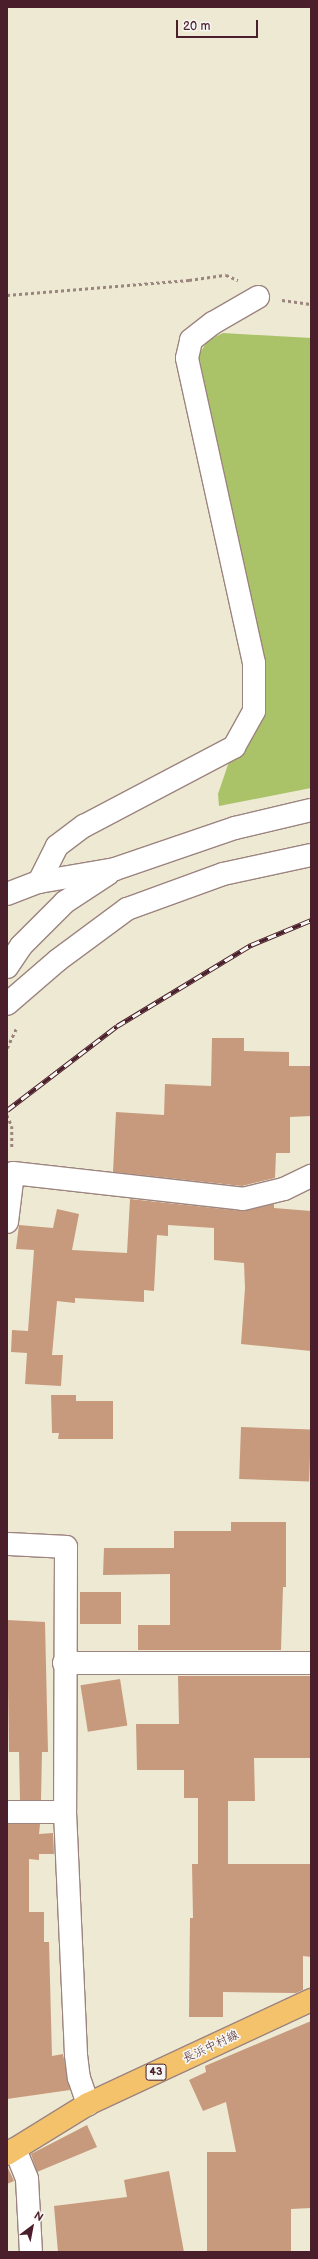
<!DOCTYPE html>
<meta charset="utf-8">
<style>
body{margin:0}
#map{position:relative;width:318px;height:2259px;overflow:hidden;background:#eee9d3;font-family:"Balsamiq Sans","Klee One",sans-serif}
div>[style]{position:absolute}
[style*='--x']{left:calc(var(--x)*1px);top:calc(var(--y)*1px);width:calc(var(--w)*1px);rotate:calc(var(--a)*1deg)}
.green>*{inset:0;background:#aac368}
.building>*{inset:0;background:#c79a7d;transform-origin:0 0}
.path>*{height:2.5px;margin-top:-1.25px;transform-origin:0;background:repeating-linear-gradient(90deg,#9c847f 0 3px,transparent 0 6px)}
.roads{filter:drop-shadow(1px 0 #9c847f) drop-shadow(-1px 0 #9c847f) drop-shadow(0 1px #9c847f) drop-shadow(0 -1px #9c847f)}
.minor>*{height:22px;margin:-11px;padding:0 11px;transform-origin:11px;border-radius:11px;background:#fff}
.major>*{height:22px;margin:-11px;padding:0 11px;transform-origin:11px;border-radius:11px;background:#f4c26a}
.rail>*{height:4.5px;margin-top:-2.25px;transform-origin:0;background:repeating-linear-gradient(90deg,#f6f6f2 0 9px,#4a1f2b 0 18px);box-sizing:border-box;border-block:1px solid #4a1f2b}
span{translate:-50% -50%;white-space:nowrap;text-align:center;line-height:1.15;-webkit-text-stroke:3.5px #f6f6f2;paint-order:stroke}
.shield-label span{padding:1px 3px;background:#f6f6f2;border:1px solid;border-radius:3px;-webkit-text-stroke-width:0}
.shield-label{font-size:11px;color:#4a1f2b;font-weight:700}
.street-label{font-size:12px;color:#4a1f2b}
.frame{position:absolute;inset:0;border:8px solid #4a1f2b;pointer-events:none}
.north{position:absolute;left:12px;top:2207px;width:40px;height:40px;-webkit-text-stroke:3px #f6f6f2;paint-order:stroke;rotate:32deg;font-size:11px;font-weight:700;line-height:16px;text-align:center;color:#4a1f2b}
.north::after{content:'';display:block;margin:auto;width:14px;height:18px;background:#4a1f2b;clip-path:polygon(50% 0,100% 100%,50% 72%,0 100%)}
.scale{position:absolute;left:176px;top:20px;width:82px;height:18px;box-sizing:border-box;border:2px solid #4a1f2b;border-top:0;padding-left:5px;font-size:12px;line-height:14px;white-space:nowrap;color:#4a1f2b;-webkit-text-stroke:3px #f6f6f2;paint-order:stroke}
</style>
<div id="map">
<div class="green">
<div style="clip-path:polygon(223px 333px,311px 338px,311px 788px,219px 806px,218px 794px,234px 747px,254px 711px,266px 696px,260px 643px,215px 442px,199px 355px,207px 341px)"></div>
</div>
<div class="building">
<div style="clip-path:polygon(212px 1038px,244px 1038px,244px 1051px,289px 1052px,289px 1066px,311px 1066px,311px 1116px,290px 1117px,290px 1153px,276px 1153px,275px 1178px,242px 1186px,113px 1172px,116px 1112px,164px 1115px,165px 1084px,211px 1086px)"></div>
<div style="clip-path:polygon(130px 1199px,242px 1211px,274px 1204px,274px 1208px,311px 1211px,311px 1351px,241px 1344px,245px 1288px,244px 1263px,214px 1260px,214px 1228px,168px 1225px,168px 1236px,157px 1235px,154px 1291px,144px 1290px,144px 1302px,75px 1298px,75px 1303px,57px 1301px,52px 1355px,63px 1355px,61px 1386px,25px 1384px,27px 1353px,11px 1352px,12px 1330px,28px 1331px,34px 1250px,16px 1249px,19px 1225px,53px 1228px,57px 1209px,79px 1214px,72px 1250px,127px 1253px)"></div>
<div style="clip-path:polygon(51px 1395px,76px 1395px,76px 1401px,113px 1401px,113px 1439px,58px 1439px,59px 1433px,52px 1433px)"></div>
<div style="left:241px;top:1427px;width:70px;height:52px;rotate:2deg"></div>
<div style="clip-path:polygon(231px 1522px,286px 1522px,286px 1587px,283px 1587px,281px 1650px,138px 1650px,138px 1625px,170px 1625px,170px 1574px,103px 1575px,104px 1548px,174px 1548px,174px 1531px,231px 1531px)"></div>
<div style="left:80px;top:1592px;width:41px;height:32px"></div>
<div style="clip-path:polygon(7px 1620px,45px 1622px,48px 1752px,42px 1752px,41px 1800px,20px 1800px,19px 1752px,9px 1752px)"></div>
<div style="clip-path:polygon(178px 1676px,311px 1676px,311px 1758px,254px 1758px,255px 1801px,228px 1801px,228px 1864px,311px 1864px,311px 1957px,303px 1956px,303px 1990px,296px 1993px,223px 1992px,223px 2017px,189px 2017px,190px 1918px,193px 1918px,192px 1864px,198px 1864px,198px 1798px,184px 1798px,184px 1770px,137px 1770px,136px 1724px,179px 1724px)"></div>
<div style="left:120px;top:1679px;width:47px;height:40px;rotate:81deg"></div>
<div style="clip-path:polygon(7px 1824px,40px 1824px,39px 1834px,53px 1833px,54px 1854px,39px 1854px,39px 1860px,29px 1859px,29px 1912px,44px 1912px,44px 1942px,49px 1942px,52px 2056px,63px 2054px,70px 2090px,7px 2099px)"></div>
<div style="clip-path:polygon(311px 2021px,311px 2208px,291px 2209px,291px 2252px,207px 2252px,207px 2152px,236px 2152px,226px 2102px,203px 2111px,189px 2080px,206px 2072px,205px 2066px)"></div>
<div style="clip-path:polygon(87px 2125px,97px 2147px,37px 2172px,31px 2154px)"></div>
<div style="clip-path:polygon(7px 2166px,14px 2181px,7px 2184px)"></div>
<div style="clip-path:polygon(169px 2171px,184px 2252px,58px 2252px,54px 2206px,127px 2197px,124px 2180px)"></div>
</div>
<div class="path">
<div style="--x:7;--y:295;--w:183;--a:-4.7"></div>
<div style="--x:189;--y:280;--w:37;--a:-8"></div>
<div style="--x:226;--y:275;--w:13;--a:23"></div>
<div style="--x:282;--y:300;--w:29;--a:8"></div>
<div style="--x:7;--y:1048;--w:23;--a:-65"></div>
<div style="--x:7;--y:1115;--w:12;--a:66"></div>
<div style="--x:12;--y:1126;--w:23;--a:90"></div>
</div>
<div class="roads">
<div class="minor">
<div style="--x:39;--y:882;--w:40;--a:-63.4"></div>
<div style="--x:57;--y:846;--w:34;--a:-37"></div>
<div style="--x:84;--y:826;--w:170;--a:-27.8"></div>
<div style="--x:234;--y:747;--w:41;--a:-60.9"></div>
<div style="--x:254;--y:711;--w:48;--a:-90"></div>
<div style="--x:254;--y:663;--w:312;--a:-102.4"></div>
<div style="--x:187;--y:358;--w:18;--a:-77"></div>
<div style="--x:191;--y:340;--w:28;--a:-38"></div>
<div style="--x:213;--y:323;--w:52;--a:-30"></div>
<div style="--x:7;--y:894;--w:34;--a:-21"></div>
<div style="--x:39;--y:882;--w:77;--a:-9.7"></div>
<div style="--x:115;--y:869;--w:127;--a:-18.9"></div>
<div style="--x:235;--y:828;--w:78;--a:-13.3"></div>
<div style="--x:7;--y:967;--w:25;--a:-56"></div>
<div style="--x:21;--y:946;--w:62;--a:-45"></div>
<div style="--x:65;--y:902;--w:51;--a:-33.1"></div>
<div style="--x:7;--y:1004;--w:67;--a:-40.8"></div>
<div style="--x:58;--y:960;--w:86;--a:-36.5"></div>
<div style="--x:127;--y:909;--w:102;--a:-20"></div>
<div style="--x:223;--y:874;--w:90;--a:-12.2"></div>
<div style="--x:7;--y:1222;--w:49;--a:-83"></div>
<div style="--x:13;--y:1173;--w:231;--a:6.4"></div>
<div style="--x:243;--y:1199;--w:42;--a:-13.7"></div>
<div style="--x:284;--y:1189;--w:30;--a:-26"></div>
<div style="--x:7;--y:1544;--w:59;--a:2.9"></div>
<div style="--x:66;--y:1547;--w:265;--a:90.2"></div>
<div style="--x:65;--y:1812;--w:243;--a:87.4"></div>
<div style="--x:76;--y:2055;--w:23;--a:83"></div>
<div style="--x:79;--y:2078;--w:28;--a:71"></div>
<div style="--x:64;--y:1663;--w:247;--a:0"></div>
<div style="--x:7;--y:1812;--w:58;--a:0"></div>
<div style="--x:15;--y:2149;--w:32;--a:68"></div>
<div style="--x:27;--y:2179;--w:73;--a:86.9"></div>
</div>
<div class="major">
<div style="--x:7;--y:2154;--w:95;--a:-31.7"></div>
<div style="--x:88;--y:2104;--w:246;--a:-25"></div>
</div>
</div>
<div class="rail">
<div style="--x:7;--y:1110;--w:138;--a:-37.4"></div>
<div style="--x:117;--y:1026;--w:157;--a:-31.2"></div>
<div style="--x:251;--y:945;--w:65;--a:-22.6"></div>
</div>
<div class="shield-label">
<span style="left:156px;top:2072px">43</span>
</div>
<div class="street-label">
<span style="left:211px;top:2047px;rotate:-25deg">長浜中村線</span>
</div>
<div class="frame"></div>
<div class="north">N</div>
<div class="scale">20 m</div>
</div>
